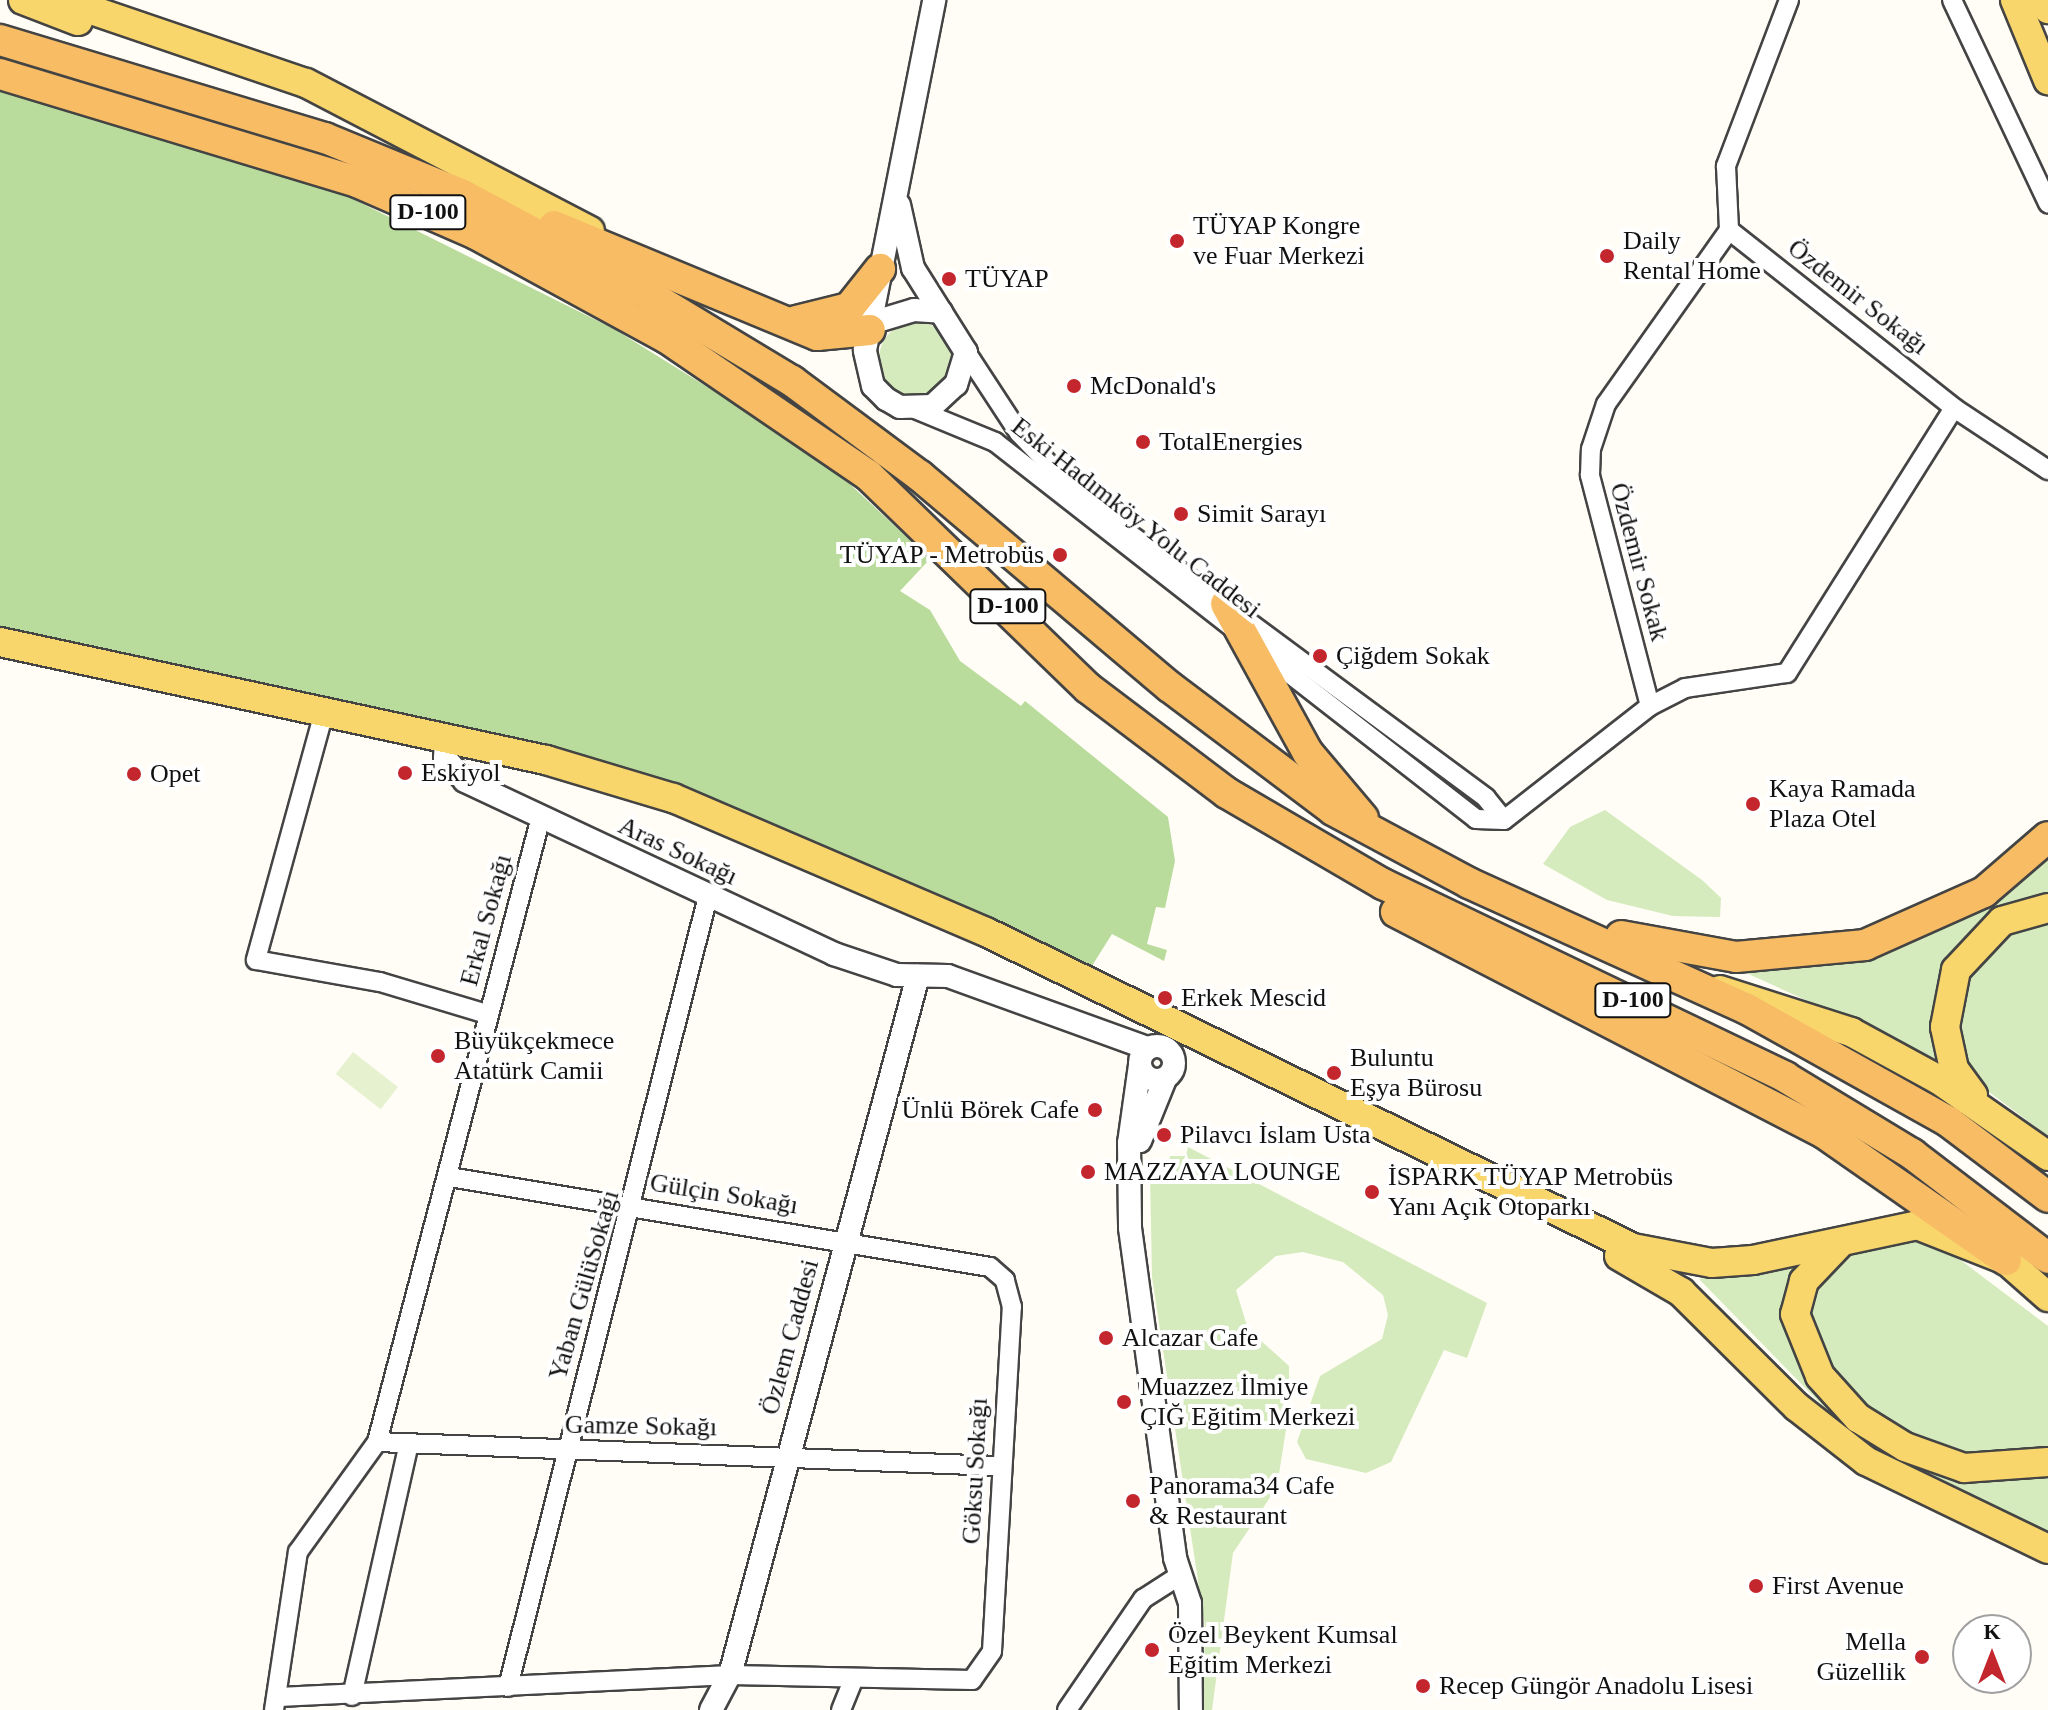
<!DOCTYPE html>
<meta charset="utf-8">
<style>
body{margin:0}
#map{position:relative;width:2048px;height:1710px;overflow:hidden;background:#fffdf5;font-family:Georgia,serif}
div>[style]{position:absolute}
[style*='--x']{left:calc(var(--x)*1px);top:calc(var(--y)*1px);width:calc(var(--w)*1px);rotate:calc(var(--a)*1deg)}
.green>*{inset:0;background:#d5ebbd}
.round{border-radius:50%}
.forest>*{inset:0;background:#b9dc9c}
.pitch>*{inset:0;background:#e6f2cf;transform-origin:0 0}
.roads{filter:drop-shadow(2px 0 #444) drop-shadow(-2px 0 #444) drop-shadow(0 2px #444) drop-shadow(0 -2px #444)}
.minor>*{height:18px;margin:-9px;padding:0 9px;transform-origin:9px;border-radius:9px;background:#fff}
.tertiary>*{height:22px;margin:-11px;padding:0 11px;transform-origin:11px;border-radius:11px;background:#fff}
.tertiary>.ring{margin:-11px;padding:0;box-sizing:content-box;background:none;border:22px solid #fff;border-radius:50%}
.primary>*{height:28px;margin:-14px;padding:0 14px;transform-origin:14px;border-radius:14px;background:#f9d66b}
.trunk>*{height:30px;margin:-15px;padding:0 15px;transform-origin:15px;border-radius:15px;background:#f7bc64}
.dots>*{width:22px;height:22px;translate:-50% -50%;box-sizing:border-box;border:4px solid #fff;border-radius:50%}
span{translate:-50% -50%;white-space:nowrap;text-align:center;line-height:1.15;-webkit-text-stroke:8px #fff;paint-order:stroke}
.shield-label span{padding:2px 6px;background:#fff;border:2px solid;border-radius:6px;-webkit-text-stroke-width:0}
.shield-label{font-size:24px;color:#111;font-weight:700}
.poi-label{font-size:26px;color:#111}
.left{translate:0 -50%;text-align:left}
.right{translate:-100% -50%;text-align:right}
.street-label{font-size:26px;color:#111}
.north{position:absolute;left:1952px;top:1614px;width:80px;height:80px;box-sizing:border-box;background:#fff;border:2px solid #a0a0a0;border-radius:50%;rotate:0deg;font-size:22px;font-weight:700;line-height:32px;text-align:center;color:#111}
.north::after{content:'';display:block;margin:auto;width:28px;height:36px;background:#c4262e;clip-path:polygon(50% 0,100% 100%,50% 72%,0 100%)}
</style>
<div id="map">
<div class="green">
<div class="round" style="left:879px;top:322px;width:74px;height:74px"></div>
<div style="clip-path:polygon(1605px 810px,1702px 880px,1721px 898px,1720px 917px,1673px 916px,1607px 900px,1543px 864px,1570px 827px)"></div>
<div style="clip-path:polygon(2048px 855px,2048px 898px,1994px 915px,1950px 960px,1937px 1010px,1936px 1059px,1733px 967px,1830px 963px,1912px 941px,2009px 888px)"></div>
<div style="clip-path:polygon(2048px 918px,2048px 1136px,1981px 1086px,1957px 1039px,1961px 983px,2008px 929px)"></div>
<div style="clip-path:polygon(1188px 1147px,1487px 1303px,1467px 1358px,1444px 1350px,1391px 1462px,1366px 1473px,1306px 1459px,1297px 1442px,1320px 1376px,1382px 1339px,1388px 1315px,1383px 1295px,1343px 1262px,1303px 1252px,1276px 1256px,1236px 1290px,1248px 1329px,1289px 1366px,1289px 1410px,1277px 1487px,1233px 1553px,1212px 1710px,1203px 1710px,1205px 1627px,1152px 1277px,1150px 1172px,1169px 1171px,1170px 1156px,1186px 1156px)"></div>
<div style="clip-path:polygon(1909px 1239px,1934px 1240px,2048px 1326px,2048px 1453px,2012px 1461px,1935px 1449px,1884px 1423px,1830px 1369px,1806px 1310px,1818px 1282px,1846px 1257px)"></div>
<div style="clip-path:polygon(1799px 1264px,1783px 1303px,1802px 1369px,1971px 1479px,2048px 1473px,2048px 1542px,1859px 1443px,1699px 1279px)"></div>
</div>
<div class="forest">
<div style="clip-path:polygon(0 91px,210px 147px,353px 199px,614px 329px,823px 459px,930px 559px,900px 591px,930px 610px,960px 661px,1021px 706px,1025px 701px,1168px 817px,1175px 861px,1165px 908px,1156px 907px,1147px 944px,1167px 950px,1164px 961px,1112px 934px,1090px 969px,722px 809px,0 628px)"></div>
</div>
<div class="pitch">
<div style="left:353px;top:1052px;width:57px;height:28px;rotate:38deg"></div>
</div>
<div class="roads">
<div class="minor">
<div style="--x:1789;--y:0;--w:178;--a:110.8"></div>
<div style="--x:1726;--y:166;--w:64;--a:87.3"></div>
<div style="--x:1729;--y:230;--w:287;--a:38.3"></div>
<div style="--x:1952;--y:0;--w:225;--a:64.7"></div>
<div style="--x:966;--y:352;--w:97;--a:56.8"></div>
<div style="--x:1019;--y:433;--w:95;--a:45.9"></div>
<div style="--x:1085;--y:501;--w:499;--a:36.5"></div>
<div style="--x:1486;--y:798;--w:28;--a:51"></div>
<div style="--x:915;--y:409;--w:87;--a:22.4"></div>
<div style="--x:995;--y:442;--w:303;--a:38"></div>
<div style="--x:1263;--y:653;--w:270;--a:37.9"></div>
<div style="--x:1476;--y:819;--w:28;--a:2"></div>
<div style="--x:1650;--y:706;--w:239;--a:-104.6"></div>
<div style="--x:1590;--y:475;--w:26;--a:-88"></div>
<div style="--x:1591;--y:449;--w:47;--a:-71.6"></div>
<div style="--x:1606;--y:404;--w:213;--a:-54.7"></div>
<div style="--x:323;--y:716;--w:253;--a:105.4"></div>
<div style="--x:256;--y:960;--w:126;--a:10.1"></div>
<div style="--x:380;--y:982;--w:112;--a:16.7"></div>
<div style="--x:1504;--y:820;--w:185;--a:-38"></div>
<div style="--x:1650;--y:706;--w:39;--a:-27"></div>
<div style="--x:1685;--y:688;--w:103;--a:-8.4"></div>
<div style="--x:1787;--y:673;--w:313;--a:-57.8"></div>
<div style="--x:1954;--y:408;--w:113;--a:33.4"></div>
<div style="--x:377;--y:1442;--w:623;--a:2.21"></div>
<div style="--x:508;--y:1687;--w:816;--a:-75.81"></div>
<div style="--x:352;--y:1696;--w:255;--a:-77.3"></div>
<div style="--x:279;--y:1697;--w:452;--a:-2.8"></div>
<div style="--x:730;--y:1675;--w:242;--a:1.2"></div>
<div style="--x:972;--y:1680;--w:35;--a:-55"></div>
<div style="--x:992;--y:1651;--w:345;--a:-86.7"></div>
<div style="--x:1012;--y:1307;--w:28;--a:-105"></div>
<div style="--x:1005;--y:1280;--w:20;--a:-139"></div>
<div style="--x:990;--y:1267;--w:548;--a:-170.55"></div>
<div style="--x:274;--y:1710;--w:160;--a:-81.4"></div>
<div style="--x:298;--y:1552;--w:135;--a:-54.3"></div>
<div style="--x:377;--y:1442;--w:646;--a:-75.3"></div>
<div style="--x:841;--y:1710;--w:32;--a:-68"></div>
<div style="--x:1067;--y:1710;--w:135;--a:-55.6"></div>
<div style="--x:1143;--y:1599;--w:46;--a:-32.7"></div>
</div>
<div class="tertiary">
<div style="--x:899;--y:205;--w:65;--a:77.5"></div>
<div style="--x:913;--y:268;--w:99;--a:57.8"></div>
<div style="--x:966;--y:352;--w:34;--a:107"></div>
<div style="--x:956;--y:384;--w:33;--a:137"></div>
<div style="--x:932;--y:406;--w:32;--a:178"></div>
<div style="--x:900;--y:407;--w:16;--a:-150"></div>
<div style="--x:886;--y:399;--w:18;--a:-135"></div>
<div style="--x:873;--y:386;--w:37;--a:-103"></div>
<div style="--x:865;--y:350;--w:357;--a:-78.8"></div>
<div style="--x:871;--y:323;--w:45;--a:-16.8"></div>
<div style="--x:914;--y:310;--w:27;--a:4"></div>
<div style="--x:446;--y:739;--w:19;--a:93"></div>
<div style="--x:445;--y:758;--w:30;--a:49"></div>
<div style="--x:465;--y:781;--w:408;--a:25.1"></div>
<div style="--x:834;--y:954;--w:66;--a:18.4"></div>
<div style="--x:897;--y:975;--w:51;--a:1.1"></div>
<div style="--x:948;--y:976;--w:212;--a:19.9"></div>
<div class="ring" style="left:1140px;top:1046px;width:12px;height:12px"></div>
<div style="--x:1140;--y:1065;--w:79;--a:98"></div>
<div style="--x:1129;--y:1143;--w:85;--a:89.3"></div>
<div style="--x:1130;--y:1228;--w:333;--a:82.2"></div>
<div style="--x:1175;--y:1558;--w:47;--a:71.6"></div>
<div style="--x:1190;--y:1603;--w:107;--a:89.5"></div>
<div style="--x:1140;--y:1141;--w:67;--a:-68"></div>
<div style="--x:711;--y:1710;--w:40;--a:-62"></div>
<div style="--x:730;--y:1675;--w:724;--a:-74.95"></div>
</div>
<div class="primary">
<div style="--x:23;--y:0;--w:59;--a:20.9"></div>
<div style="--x:62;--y:0;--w:258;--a:18.8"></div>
<div style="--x:306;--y:83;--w:320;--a:27.5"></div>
<div style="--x:2015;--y:0;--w:87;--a:67.6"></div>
<div style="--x:2044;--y:0;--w:10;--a:66"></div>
<div style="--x:0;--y:642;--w:559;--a:12.2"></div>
<div style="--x:546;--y:760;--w:133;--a:16.7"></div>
<div style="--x:673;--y:798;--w:340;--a:23.2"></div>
<div style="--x:986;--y:932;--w:720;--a:26.03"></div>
<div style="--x:1633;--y:1248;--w:80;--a:10.8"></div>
<div style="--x:1712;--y:1263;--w:41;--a:-4.2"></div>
<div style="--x:1753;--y:1260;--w:168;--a:-12"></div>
<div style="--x:1917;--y:1225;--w:96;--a:21.5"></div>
<div style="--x:2006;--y:1260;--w:56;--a:41.4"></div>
<div style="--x:1720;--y:990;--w:138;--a:17.8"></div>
<div style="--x:1851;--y:1032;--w:100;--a:28.6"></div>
<div style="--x:1939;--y:1080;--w:133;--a:34.9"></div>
<div style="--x:1973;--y:1095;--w:32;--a:-126"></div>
<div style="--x:1954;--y:1069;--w:43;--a:-102.1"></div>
<div style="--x:1945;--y:1027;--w:58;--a:-79.1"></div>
<div style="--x:1956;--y:970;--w:67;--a:-46.8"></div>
<div style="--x:2002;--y:921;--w:48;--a:-15.8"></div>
<div style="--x:1841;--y:1242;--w:54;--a:133.5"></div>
<div style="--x:1804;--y:1281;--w:34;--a:105"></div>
<div style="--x:1795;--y:1314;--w:67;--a:68"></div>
<div style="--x:1820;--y:1376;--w:57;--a:47.9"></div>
<div style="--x:1858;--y:1418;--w:55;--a:31.7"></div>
<div style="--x:1905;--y:1447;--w:63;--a:19.6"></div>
<div style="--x:1964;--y:1468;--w:84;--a:-4.1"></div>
<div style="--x:1619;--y:1256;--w:72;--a:30.1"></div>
<div style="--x:1681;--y:1292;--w:163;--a:44.8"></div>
<div style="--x:1797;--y:1407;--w:88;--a:38"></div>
<div style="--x:1866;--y:1461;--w:202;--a:25.8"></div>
</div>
<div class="trunk">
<div style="--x:0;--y:40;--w:339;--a:16.8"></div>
<div style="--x:325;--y:138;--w:147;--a:22.4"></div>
<div style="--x:461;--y:194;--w:216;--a:28.2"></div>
<div style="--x:651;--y:296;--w:165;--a:31.1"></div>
<div style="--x:792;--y:381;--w:159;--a:36.6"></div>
<div style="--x:920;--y:476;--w:327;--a:40.2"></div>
<div style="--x:1170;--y:687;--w:204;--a:37"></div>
<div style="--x:1333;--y:810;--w:154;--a:28.2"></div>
<div style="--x:1469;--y:883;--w:305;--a:24.4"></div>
<div style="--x:1747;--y:1009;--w:231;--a:29.2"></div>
<div style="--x:1949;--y:1122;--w:124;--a:37.1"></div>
<div style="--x:0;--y:74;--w:373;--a:16.8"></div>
<div style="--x:357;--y:182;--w:130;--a:23.6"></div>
<div style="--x:476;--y:234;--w:217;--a:28.6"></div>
<div style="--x:667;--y:338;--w:243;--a:34.3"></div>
<div style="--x:868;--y:475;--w:306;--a:44.1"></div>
<div style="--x:1088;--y:688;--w:174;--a:37.1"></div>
<div style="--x:1227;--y:793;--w:181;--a:30.3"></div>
<div style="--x:1383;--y:884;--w:446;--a:25.6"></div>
<div style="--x:1785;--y:1077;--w:149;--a:31.2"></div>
<div style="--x:1912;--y:1154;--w:171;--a:37.4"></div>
<div style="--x:554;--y:226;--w:285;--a:22.5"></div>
<div style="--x:817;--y:335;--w:53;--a:-5.4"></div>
<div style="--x:796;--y:321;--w:55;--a:-13.8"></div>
<div style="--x:849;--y:308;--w:50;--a:-51.5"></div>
<div style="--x:1226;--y:604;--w:170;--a:61.2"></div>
<div style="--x:1308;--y:753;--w:85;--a:49.8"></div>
<div style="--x:1396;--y:912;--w:482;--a:27.3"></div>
<div style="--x:1824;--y:1133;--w:222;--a:34.9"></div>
<div style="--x:1621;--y:936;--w:117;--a:10.3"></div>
<div style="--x:1736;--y:957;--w:130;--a:-5.3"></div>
<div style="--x:1865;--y:945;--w:130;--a:-24"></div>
<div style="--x:1984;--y:892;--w:84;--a:-40.7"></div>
</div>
</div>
<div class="dots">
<div style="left:1177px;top:241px;background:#c4262e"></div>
<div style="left:1607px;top:256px;background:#c4262e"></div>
<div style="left:949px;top:279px;background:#c4262e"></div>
<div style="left:1074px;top:386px;background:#c4262e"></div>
<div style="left:1143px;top:442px;background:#c4262e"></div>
<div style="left:1181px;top:514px;background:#c4262e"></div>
<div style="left:1060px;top:555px;background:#c4262e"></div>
<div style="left:1320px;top:656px;background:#c4262e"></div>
<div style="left:405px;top:773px;background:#c4262e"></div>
<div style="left:134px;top:774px;background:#c4262e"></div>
<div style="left:1753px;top:804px;background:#c4262e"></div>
<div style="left:1165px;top:998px;background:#c4262e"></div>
<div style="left:438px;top:1056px;background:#c4262e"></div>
<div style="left:1334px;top:1073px;background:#c4262e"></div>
<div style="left:1095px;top:1110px;background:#c4262e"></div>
<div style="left:1164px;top:1135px;background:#c4262e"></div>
<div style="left:1088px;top:1172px;background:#c4262e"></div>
<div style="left:1372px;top:1192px;background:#c4262e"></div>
<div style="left:1106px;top:1338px;background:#c4262e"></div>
<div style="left:1124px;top:1402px;background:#c4262e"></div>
<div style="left:1133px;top:1501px;background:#c4262e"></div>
<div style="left:1756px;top:1586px;background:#c4262e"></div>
<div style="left:1152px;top:1650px;background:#c4262e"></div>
<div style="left:1922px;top:1657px;background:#c4262e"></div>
<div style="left:1423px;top:1686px;background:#c4262e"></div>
</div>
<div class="shield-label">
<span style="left:428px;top:212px">D-100</span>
<span style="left:1008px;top:606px">D-100</span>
<span style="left:1633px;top:1000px">D-100</span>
</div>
<div class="poi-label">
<span class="left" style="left:1193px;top:241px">TÜYAP Kongre<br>ve Fuar Merkezi</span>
<span class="left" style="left:1623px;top:256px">Daily<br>Rental Home</span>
<span class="left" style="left:965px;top:279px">TÜYAP</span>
<span class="left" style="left:1090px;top:386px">McDonald's</span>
<span class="left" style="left:1159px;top:442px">TotalEnergies</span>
<span class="left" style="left:1197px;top:514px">Simit Sarayı</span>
<span class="right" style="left:1044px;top:555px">TÜYAP - Metrobüs</span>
<span class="left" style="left:1336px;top:656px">Çiğdem Sokak</span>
<span class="left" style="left:421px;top:773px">Eskiyol</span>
<span class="left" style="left:150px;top:774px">Opet</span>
<span class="left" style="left:1769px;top:804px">Kaya Ramada<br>Plaza Otel</span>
<span class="left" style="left:1181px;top:998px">Erkek Mescid</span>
<span class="left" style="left:454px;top:1056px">Büyükçekmece<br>Atatürk Camii</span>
<span class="left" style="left:1350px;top:1073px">Buluntu<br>Eşya Bürosu</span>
<span class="right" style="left:1079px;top:1110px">Ünlü Börek Cafe</span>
<span class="left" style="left:1180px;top:1135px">Pilavcı İslam Usta</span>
<span class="left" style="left:1104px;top:1172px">MAZZAYA LOUNGE</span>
<span class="left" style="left:1388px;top:1192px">İSPARK TÜYAP Metrobüs<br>Yanı Açık Otoparkı</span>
<span class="left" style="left:1122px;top:1338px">Alcazar Cafe</span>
<span class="left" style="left:1140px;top:1402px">Muazzez İlmiye<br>ÇIĞ Eğitim Merkezi</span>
<span class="left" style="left:1149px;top:1501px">Panorama34 Cafe<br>&amp; Restaurant</span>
<span class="left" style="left:1772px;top:1586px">First Avenue</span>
<span class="left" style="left:1168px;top:1650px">Özel Beykent Kumsal<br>Eğitim Merkezi</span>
<span class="right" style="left:1906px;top:1657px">Mella<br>Güzellik</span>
<span class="left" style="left:1439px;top:1686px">Recep Güngör Anadolu Lisesi</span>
</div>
<div class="street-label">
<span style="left:1858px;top:297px;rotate:38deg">Özdemir Sokağı</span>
<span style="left:1136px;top:518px;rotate:38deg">Eski Hadımköy Yolu Caddesi</span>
<span style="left:1639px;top:562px;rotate:75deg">Özdemir Sokak</span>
<span style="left:678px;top:851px;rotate:25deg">Aras Sokağı</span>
<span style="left:486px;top:920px;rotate:-75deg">Erkal Sokağı</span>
<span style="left:724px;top:1194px;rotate:9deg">Gülçin Sokağı</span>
<span style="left:584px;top:1285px;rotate:-74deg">Yaban GülüSokağı</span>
<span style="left:790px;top:1337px;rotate:-75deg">Özlem Caddesi</span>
<span style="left:641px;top:1426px;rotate:1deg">Gamze Sokağı</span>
<span style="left:975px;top:1471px;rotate:-87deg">Göksu Sokağı</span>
</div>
<div class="north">K</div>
</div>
